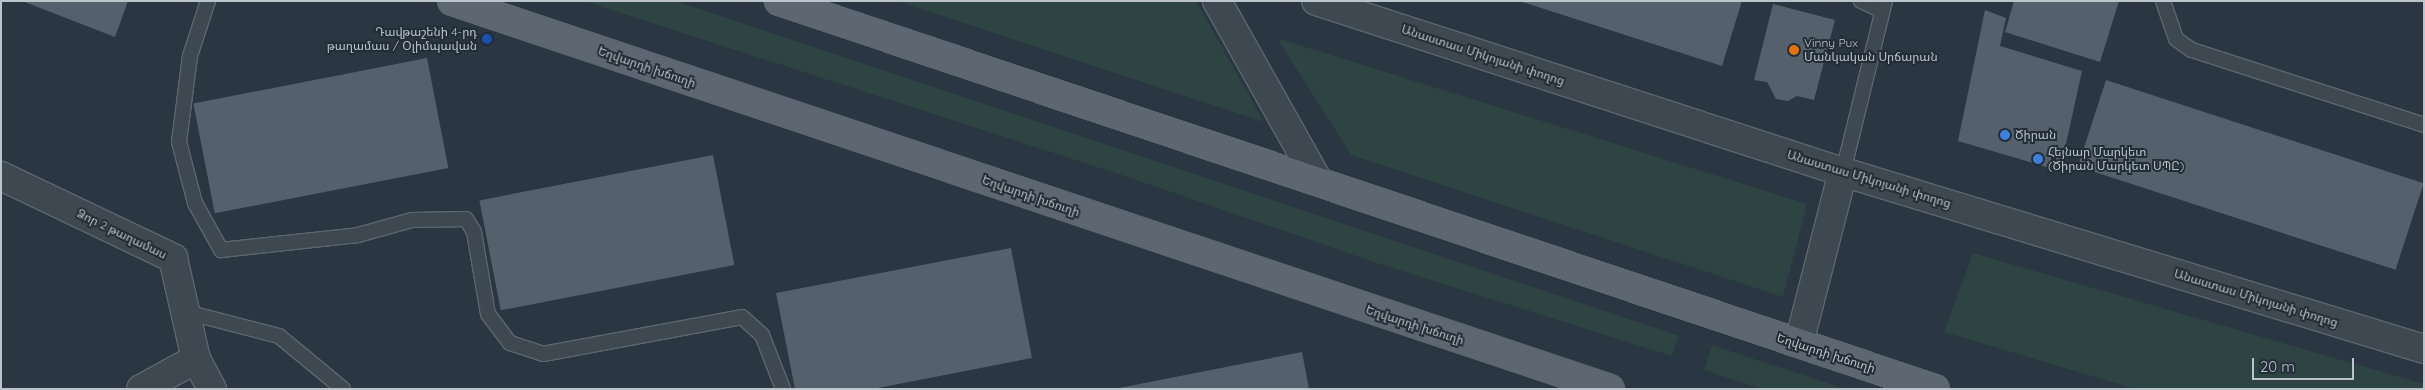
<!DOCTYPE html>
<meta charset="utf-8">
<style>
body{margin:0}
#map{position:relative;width:2425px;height:390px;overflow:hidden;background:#2a3641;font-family:Quicksand,"Noto Sans Armenian",sans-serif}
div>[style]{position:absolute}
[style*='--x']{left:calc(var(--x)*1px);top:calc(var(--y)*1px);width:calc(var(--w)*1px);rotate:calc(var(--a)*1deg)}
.green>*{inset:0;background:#2d4443}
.building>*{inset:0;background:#54616c;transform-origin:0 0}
.roads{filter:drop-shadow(1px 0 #5c666f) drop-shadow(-1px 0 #5c666f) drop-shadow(0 1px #5c666f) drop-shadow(0 -1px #5c666f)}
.lane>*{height:14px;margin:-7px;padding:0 7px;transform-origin:7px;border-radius:7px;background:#3e4851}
.street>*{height:28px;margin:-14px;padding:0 14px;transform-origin:14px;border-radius:14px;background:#3e4851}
.primary>*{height:28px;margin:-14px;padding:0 14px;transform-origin:14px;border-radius:14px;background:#5c6771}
.dots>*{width:14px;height:14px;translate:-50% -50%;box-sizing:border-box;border:2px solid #232d37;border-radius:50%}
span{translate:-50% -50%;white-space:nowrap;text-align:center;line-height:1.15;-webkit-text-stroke:4px #232d37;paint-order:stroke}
.poi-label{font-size:12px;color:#bbc3cb}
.right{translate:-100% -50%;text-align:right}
.left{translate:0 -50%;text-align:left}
.street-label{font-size:12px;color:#bbc3cb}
.frame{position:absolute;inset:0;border:2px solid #bbc3cb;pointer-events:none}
.scale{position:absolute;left:2252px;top:358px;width:102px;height:22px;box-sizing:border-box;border:2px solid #bbc3cb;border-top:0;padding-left:6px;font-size:15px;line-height:18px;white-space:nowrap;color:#bbc3cb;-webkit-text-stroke:4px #232d37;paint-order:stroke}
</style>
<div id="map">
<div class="green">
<div style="clip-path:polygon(584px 1px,676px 1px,1679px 336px,1672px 356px,1380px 264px,1119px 174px)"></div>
<div style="clip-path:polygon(897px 1px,1196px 1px,1264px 122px)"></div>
<div style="clip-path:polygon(1277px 38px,1807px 204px,1783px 297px,1351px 155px)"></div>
<div style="clip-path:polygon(1973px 253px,2424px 384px,2424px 389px,2135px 389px,1944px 332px)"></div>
<div style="clip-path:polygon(1712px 345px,1845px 389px,1762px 389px,1704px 370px)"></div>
</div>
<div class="building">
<div style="clip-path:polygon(22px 1px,128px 1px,115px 37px)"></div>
<div style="clip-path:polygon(1519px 1px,1742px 1px,1722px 66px)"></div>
<div style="clip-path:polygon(2014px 1px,2119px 1px,2100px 62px,2005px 32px)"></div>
<div style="clip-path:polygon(1773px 4px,1835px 20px,1814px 100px,1797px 96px,1788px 101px,1776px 99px,1767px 82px,1754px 80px)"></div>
<div style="clip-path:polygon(1985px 10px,2006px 18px,2000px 46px,2082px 71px,2060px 171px,1958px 141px)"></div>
<div style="left:427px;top:58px;width:112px;height:238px;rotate:79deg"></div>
<div style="left:2106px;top:80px;width:334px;height:91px;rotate:18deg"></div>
<div style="left:713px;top:155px;width:112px;height:238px;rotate:79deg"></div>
<div style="clip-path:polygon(1011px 248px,1032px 358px,873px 389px,795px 389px,776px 293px)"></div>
<div style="clip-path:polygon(1302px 352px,1309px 389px,1119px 389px,1119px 388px)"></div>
</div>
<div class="roads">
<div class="lane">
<div style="--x:208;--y:1;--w:58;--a:108.1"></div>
<div style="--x:190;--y:56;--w:87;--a:97.3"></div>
<div style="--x:179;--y:142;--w:63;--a:75.3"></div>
<div style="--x:195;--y:203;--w:54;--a:61"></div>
<div style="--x:221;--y:250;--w:138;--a:-6.2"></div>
<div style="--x:358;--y:235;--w:56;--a:-15.5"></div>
<div style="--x:412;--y:220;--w:54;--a:-1.1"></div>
<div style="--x:466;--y:219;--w:15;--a:58"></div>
<div style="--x:474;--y:232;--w:83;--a:80.3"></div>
<div style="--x:488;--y:314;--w:36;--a:53"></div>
<div style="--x:510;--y:343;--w:35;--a:18"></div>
<div style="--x:543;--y:354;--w:202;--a:-10.5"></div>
<div style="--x:742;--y:317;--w:27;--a:42"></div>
<div style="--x:762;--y:335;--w:58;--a:68.7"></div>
<div style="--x:1861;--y:1;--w:23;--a:25"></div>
<div style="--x:2163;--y:1;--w:40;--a:71.1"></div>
<div style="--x:2176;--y:39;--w:19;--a:35"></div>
<div style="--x:2192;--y:50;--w:244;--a:17.9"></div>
<div style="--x:1843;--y:172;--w:176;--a:-76.2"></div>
<div style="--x:186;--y:312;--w:96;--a:14.5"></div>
<div style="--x:279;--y:336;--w:83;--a:39.6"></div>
</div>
<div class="street">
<div style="--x:1217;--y:1;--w:206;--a:60.7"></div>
<div style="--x:1316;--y:1;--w:554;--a:17.98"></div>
<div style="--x:1843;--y:172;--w:607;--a:16.94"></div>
<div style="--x:1;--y:176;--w:191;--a:25.5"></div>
<div style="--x:173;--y:258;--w:104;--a:77.2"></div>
<div style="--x:196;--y:359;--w:34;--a:62"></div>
<div style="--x:1799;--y:343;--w:177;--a:-75.6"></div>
<div style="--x:141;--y:389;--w:63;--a:-28.6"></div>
</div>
<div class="primary">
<div style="--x:452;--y:1;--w:1221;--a:18.52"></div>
<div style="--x:779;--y:1;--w:1219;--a:18.55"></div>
</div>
</div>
<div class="dots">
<div style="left:487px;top:39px;background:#1a4fb4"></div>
<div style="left:1794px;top:50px;background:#e8710a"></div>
<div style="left:2005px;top:135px;background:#3f7fe0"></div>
<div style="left:2038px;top:159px;background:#3f7fe0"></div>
</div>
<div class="poi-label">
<span class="right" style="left:477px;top:39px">Դավթաշենի 4-րդ<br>թաղամաս / Օլիմպավան</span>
<span class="left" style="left:1804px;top:50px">Vinny Pux<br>Մանկական Սրճարան</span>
<span class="left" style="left:2015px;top:135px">Ծիրան</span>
<span class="left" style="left:2048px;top:159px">Հեյնար Մարկետ<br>(Ծիրան Մարկետ ՍՊԸ)</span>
</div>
<div class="street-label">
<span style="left:1483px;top:55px;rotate:18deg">Անաստաս Միկոյանի փողոց</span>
<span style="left:647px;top:67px;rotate:19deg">Եղվարդի խճուղի</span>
<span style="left:1869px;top:179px;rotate:17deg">Անաստաս Միկոյանի փողոց</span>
<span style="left:1031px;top:196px;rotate:19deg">Եղվարդի խճուղի</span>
<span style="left:122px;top:234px;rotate:26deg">Ձոր 2 թաղամաս</span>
<span style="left:2256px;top:298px;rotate:17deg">Անաստաս Միկոյանի փողոց</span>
<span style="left:1415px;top:325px;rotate:18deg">Եղվարդի խճուղի</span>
<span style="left:1826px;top:353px;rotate:18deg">Եղվարդի խճուղի</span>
</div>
<div class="frame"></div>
<div class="scale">20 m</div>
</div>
